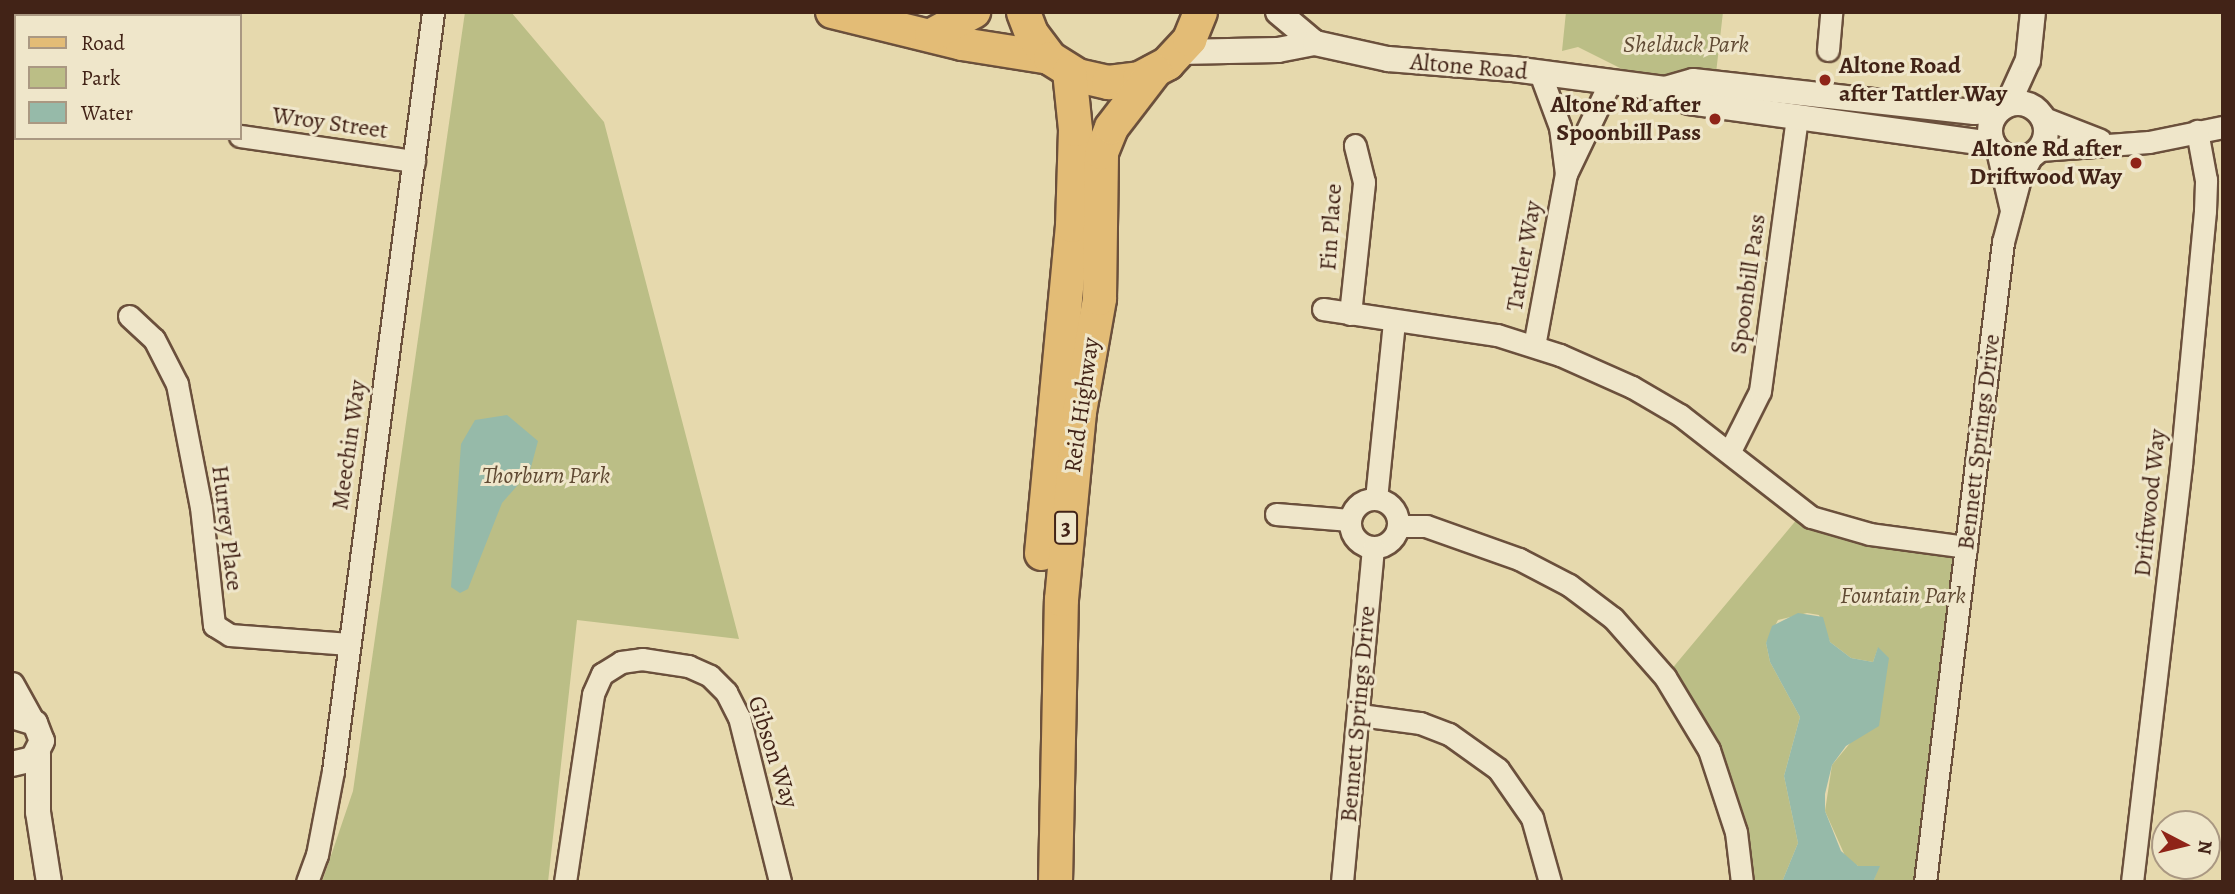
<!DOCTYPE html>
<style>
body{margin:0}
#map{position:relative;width:2235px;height:894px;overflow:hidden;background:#e6d9ad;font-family:Alegreya,serif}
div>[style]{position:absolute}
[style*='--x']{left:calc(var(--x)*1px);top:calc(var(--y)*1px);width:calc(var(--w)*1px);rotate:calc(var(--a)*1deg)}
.green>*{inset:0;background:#bbbe86}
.water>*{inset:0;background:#96baa9}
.roads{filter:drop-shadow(2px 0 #6b503c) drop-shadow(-2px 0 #6b503c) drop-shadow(0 2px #6b503c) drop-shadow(0 -2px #6b503c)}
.minor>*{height:21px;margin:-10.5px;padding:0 10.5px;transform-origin:10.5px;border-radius:10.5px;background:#efe6ca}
.minor>.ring{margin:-10.5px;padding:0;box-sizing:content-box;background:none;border:21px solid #efe6ca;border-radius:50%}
.tertiary>*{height:24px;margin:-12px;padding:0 12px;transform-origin:12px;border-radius:12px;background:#efe6ca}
.tertiary>.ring{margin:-12px;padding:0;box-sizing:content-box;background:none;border:24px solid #efe6ca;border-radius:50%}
.primary>*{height:32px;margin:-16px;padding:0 16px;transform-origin:16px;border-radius:16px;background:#e3bc76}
.trunk>*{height:33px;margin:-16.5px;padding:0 16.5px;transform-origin:16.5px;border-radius:16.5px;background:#e3bc76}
.dots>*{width:19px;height:19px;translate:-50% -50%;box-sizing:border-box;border:4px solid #efe6ca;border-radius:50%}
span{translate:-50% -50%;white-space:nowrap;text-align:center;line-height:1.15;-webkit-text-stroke:6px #efe6ca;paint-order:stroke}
.shield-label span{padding:2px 5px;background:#efe6ca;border:2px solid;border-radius:5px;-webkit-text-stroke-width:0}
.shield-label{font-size:23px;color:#422317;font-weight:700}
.park-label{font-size:24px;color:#604a33;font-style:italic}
.poi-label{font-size:24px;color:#422317;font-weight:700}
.left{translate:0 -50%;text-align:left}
.right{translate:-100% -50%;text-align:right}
.street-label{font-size:24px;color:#422317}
.frame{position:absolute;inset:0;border:14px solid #422317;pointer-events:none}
.legend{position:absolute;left:14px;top:14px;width:228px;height:126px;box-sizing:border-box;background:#efe6ca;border:2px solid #aa9882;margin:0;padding:9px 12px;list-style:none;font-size:21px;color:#422317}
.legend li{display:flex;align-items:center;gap:14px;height:35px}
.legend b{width:35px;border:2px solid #aa9882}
.north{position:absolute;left:2151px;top:810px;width:70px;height:70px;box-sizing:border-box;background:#efe6ca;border:2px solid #aa9882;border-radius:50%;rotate:97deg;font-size:19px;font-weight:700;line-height:28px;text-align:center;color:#422317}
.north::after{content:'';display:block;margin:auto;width:24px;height:32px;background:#8f2418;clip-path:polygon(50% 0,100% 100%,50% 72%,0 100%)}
</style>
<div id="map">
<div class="green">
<div style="clip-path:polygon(465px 12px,511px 12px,604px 122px,739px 639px,577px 620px,548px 882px,322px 882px,353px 791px)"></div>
<div style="clip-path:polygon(1566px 12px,1723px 12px,1715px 82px,1622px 69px,1578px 47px,1562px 51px)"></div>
<div style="clip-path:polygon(1803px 512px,1966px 547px,1925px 882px,1873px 882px,1879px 866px,1858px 866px,1846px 858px,1825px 811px,1832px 765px,1856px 736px,1873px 728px,1878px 648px,1873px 662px,1851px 658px,1830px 642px,1819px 615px,1807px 613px,1778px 620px,1766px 643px,1770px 662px,1800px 717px,1784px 776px,1798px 843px,1782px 882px,1742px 882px,1736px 831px,1665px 677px)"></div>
</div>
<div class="water">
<div style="clip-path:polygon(507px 415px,538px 441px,530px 471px,502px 503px,468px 589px,460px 593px,451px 587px,461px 444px,475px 420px)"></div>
<div style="clip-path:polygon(1798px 613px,1823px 617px,1830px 642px,1851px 658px,1873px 662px,1878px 647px,1889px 658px,1879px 726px,1846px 746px,1832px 765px,1825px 794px,1825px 811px,1841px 851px,1858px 866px,1880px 866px,1873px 882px,1782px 882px,1798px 843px,1784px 776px,1800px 717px,1770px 662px,1766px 643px,1772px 626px)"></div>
</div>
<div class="roads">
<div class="minor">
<div style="--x:1828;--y:50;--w:38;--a:-85"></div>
<div style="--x:12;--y:51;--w:4;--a:14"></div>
<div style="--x:1540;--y:73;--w:58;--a:69.7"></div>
<div style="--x:1560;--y:127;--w:47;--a:82.7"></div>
<div style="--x:2044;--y:118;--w:60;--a:21.4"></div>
<div style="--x:240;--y:136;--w:176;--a:8.2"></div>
<div style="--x:1997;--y:150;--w:62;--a:76.9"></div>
<div style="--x:2040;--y:150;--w:109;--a:-4.2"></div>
<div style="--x:2149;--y:142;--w:76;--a:-11.5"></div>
<div style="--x:1323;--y:309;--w:176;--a:8.5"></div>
<div style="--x:1497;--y:335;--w:66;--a:17.6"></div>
<div style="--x:1560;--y:355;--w:79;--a:24"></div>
<div style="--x:1632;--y:387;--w:56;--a:30.3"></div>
<div style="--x:1680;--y:415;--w:166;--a:37.9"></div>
<div style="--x:1811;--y:517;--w:61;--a:16.1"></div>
<div style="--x:1870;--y:534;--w:97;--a:7.7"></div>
<div style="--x:1350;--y:314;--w:133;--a:-83.9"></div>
<div style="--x:1364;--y:182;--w:38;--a:-104"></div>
<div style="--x:129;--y:316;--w:34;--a:43"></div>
<div style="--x:154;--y:339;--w:51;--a:62.9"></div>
<div style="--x:177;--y:384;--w:125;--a:79"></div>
<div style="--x:201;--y:507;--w:119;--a:83.7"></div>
<div style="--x:214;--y:625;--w:19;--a:32"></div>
<div style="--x:230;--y:635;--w:119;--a:4.3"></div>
<div style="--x:1534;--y:346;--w:175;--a:-79.5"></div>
<div style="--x:1566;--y:174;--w:102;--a:-64.4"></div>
<div style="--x:1730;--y:451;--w:67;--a:-63.4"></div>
<div style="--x:1760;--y:391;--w:275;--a:-82.3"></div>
<div style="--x:1376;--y:499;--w:179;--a:-84.2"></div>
<div class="ring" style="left:1350px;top:499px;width:27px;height:27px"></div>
<div style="--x:1276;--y:514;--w:74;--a:4.6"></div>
<div style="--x:1398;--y:526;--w:28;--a:0"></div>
<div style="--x:1426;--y:526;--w:99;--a:19.5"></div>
<div style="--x:1519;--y:559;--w:56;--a:27.5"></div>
<div style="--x:1569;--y:585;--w:55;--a:36.9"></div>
<div style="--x:1613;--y:618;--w:79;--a:48.6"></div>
<div style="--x:1665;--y:677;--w:85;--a:58.9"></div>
<div style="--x:1709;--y:750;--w:86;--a:71.8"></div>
<div style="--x:1736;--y:832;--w:50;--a:83.2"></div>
<div style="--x:1360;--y:715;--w:61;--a:7.6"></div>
<div style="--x:1420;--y:723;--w:31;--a:21"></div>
<div style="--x:1449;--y:734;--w:60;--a:35.5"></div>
<div style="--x:1498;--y:769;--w:60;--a:55.2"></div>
<div style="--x:1532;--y:818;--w:66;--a:74.3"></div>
<div style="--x:307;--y:882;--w:29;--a:-70"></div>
<div style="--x:317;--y:855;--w:86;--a:-79.2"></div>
<div style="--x:333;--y:771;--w:766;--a:-82.49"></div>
<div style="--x:565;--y:882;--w:190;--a:-81.5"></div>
<div style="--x:593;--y:694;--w:22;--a:-66"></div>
<div style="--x:602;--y:674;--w:22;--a:-32"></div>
<div style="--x:621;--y:662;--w:21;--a:-8"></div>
<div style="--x:642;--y:659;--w:47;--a:8.7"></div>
<div style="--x:688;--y:666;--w:24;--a:24"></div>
<div style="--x:710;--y:676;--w:23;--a:45"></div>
<div style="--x:726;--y:692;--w:28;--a:63"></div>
<div style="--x:739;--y:717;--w:170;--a:76"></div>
<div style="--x:1342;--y:882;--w:336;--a:-84.7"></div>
<div style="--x:1925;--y:882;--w:645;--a:-83.05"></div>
<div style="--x:2003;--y:242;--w:66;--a:-75.1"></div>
<div style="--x:2020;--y:178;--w:24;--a:-62"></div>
<div style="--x:2132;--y:882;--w:420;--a:-83.3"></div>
<div style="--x:2181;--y:465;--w:255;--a:-84.6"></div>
<div style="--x:2205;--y:211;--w:31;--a:-88"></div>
<div style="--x:2206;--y:180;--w:50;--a:-100.4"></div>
</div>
<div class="tertiary">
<div style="--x:1278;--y:12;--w:48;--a:40"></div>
<div style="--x:1179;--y:52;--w:99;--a:-1.2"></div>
<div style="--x:1278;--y:50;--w:38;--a:-11"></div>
<div style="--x:1315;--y:43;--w:75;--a:12.4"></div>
<div style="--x:1388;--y:59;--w:125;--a:4.6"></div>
<div style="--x:1513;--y:69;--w:153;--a:7.5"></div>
<div style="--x:1665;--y:89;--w:27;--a:28"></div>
<div style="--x:1689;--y:102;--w:307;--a:7.9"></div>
<div style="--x:1665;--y:89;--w:29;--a:-16"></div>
<div style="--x:1693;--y:81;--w:283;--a:6.3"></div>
<div style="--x:1974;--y:112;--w:27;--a:-8"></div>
<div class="ring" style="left:1990px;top:103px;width:32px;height:32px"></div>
<div style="--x:2008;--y:104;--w:48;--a:-65.6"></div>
<div style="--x:2028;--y:60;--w:48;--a:-84.1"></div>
<div style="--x:12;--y:685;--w:38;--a:61"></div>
<div style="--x:12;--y:716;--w:24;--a:17"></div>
<div style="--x:35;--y:723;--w:19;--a:69"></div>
<div style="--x:42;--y:741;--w:20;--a:117"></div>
<div style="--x:33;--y:759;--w:22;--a:167"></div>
<div style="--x:38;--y:754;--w:58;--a:90"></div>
<div style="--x:38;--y:812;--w:71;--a:81.1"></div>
</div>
<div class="primary">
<div style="--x:832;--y:12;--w:134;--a:13.8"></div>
<div style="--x:962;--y:44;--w:89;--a:9"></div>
<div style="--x:931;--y:35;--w:49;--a:-28.1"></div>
</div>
<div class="trunk">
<div style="--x:1023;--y:12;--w:22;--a:69"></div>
<div style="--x:1031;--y:33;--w:31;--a:53"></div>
<div style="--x:1050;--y:58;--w:32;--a:32"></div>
<div style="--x:1077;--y:75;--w:32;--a:13"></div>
<div style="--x:1108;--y:82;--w:31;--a:-7"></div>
<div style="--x:1139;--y:78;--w:32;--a:-28"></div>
<div style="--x:1167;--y:63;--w:33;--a:-47"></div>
<div style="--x:1189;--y:39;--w:29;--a:-68"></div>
<div style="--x:1041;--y:553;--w:329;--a:-84.6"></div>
<div style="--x:1072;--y:225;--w:96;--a:-88.2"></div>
<div style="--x:1075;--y:129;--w:58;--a:-95.9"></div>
<div style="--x:1055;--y:882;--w:283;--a:-88.8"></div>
<div style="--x:1061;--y:599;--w:188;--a:-84.5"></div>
<div style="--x:1079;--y:412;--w:116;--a:-80"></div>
<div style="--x:1099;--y:298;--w:146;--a:-89.2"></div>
<div style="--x:1101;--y:152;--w:27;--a:-68"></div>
<div style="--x:1111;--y:127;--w:71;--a:-52.5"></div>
</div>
</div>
<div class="dots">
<div style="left:1825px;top:80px;background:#8f2418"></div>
<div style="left:1715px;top:119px;background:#8f2418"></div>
<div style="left:2136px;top:163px;background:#8f2418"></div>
</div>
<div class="shield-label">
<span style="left:1066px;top:528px">3</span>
</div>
<div class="park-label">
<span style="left:1686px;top:45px">Shelduck Park</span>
<span style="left:546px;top:476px">Thorburn Park</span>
<span style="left:1903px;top:596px">Fountain Park</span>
</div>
<div class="poi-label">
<span class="left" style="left:1839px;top:80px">Altone Road<br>after Tattler Way</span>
<span class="right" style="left:1701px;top:119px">Altone Rd after<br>Spoonbill Pass</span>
<span class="right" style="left:2122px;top:163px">Altone Rd after<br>Driftwood Way</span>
</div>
<div class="street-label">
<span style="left:1469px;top:67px;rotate:5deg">Altone Road</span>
<span style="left:330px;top:123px;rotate:8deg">Wroy Street</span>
<span style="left:1331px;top:227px;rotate:-86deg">Fin Place</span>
<span style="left:1524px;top:256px;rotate:-80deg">Tattler Way</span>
<span style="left:1748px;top:284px;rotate:-82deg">Spoonbill Pass</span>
<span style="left:1082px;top:405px;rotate:-82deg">Reid Highway</span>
<span style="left:1979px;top:442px;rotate:-83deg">Bennett Springs Drive</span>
<span style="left:349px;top:445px;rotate:-82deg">Meechin Way</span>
<span style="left:2150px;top:503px;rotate:-84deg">Driftwood Way</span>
<span style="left:227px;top:528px;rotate:83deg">Hurrey Place</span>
<span style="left:1358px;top:714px;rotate:-85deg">Bennett Springs Drive</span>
<span style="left:773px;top:752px;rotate:72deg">Gibson Way</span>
</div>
<div class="frame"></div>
<ul class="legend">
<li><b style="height:9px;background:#e3bc76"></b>Road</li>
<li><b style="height:19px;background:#bbbe86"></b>Park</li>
<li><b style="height:19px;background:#96baa9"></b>Water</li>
</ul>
<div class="north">N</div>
</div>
